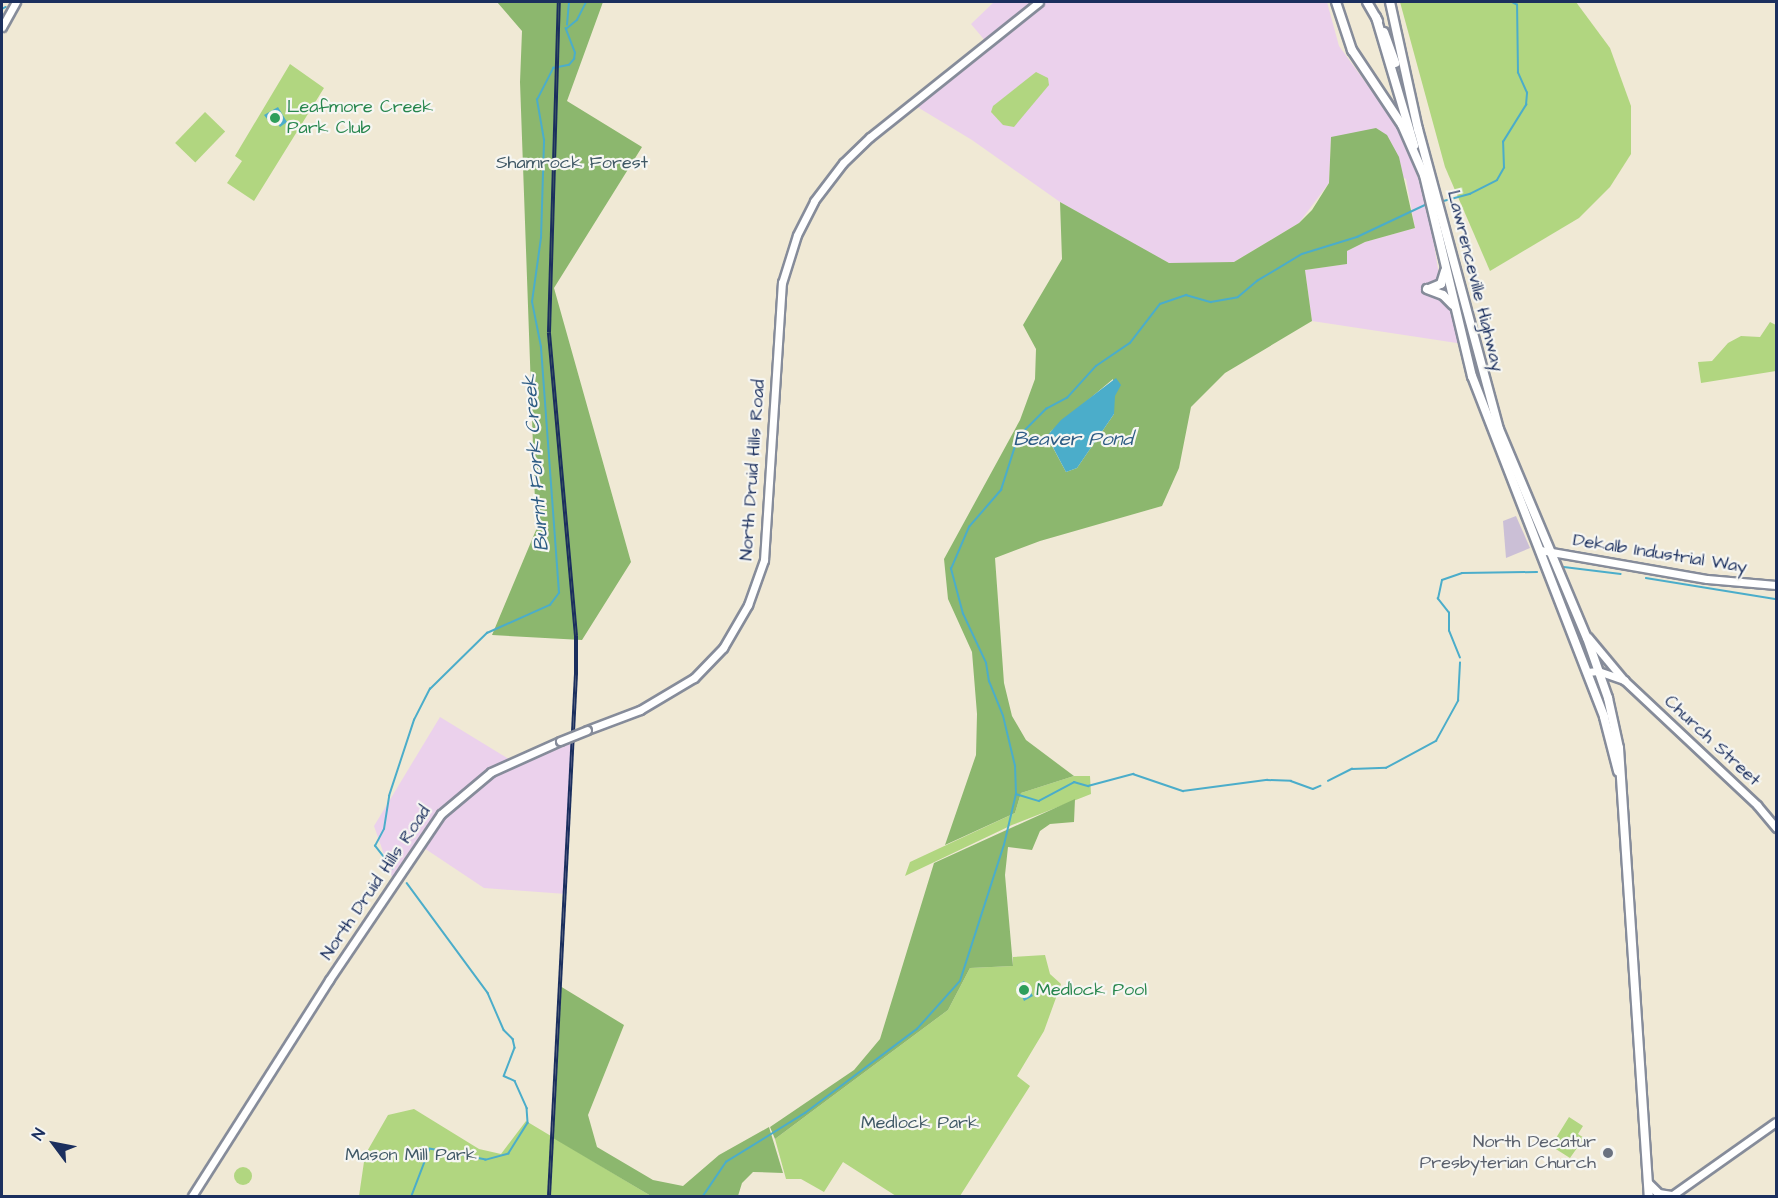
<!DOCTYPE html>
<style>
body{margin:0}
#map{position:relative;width:1778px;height:1198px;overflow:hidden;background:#f0e9d5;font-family:"Architects Daughter",sans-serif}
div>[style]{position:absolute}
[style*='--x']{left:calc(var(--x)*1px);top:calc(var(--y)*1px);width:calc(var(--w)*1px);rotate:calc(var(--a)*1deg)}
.built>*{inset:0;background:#ebd1ec}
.industrial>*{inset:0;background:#cbbfd6}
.green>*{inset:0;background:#b1d680;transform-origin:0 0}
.round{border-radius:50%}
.forest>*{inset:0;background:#8cb76e}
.water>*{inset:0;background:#4badca}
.stream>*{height:1.5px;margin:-0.75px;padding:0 0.75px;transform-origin:0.75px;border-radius:0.75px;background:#4badca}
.roads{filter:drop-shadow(2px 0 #868c9a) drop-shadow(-2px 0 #868c9a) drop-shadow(0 2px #868c9a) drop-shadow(0 -2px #868c9a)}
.secondary>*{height:7px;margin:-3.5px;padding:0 3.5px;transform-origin:3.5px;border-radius:3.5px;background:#fff}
.primary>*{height:8px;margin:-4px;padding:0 4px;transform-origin:4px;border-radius:4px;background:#fff}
.trunk>*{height:8px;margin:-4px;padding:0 4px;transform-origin:4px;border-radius:4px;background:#fff}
.motorway>*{height:8px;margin:-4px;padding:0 4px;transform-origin:4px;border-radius:4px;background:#fff}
.rail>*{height:4px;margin-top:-2px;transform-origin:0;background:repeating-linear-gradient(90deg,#f6f6f2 0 4.5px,#1b2f5e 0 9px);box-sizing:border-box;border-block:2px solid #1b2f5e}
.bridges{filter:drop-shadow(2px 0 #868c9a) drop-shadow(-2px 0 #868c9a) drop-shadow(0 2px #868c9a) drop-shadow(0 -2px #868c9a)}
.secondary-bridge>*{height:7px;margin:-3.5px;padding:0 3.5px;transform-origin:3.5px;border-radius:3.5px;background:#fff}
.dots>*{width:16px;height:16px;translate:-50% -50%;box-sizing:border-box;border:3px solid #f6f6f2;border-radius:50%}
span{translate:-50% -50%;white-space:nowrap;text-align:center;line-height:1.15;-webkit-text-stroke:4.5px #f6f6f2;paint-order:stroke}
.leisure-label{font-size:18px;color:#27864d}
.left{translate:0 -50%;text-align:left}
.park-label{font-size:18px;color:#405966}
.street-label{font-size:18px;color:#1b2f5e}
.worship-label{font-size:18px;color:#5b616d}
.right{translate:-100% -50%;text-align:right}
.water-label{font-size:20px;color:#2c5b84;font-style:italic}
.frame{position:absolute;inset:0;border:3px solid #1b2f5e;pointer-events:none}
.north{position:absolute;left:24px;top:1114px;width:60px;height:60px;-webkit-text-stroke:4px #f6f6f2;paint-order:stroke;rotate:302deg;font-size:16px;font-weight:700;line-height:24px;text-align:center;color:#1b2f5e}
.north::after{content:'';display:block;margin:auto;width:21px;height:27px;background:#1b2f5e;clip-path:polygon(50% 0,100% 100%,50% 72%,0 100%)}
</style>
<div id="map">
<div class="built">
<div style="clip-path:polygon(994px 2px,1327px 2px,1339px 46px,1393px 120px,1409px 151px,1428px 208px,1443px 299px,1470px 345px,1312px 321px,1305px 270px,1346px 264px,1347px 251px,1365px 242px,1415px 228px,1406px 179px,1331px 137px,1329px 183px,1299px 223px,1234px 262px,1195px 266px,1169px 263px,1145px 251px,1060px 202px,972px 140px,914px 105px,987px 43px,971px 24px)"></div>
<div style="clip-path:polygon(440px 717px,512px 761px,574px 732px,566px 894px,484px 888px,418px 844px,394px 883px,374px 826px)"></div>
</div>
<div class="industrial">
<div style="clip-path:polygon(1516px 516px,1530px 548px,1506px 558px,1503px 521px)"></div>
</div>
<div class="green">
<div style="clip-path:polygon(1400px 2px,1576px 2px,1610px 48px,1631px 106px,1631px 154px,1610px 187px,1579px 218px,1490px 271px,1445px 167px)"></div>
<div style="clip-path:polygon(290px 64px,324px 88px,254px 201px,227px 183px,242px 161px,235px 156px)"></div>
<div style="clip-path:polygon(1036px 72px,1048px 78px,1049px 85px,1014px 127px,1003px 125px,991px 112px,993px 106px)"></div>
<div style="left:205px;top:112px;width:28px;height:43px;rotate:44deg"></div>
<div style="clip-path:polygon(1770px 322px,1776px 325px,1776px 371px,1701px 383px,1698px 362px,1712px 361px,1728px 343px,1741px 336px,1760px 337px)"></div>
<div style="clip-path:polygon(1074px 776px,1090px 776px,1091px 794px,1012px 825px,905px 876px,910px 862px,1015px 813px,1021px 793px)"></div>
<div style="clip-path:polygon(1045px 955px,1050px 974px,1061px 984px,1044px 1031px,1017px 1076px,1030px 1086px,960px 1196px,896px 1196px,843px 1162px,824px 1192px,801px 1179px,786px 1179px,775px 1139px,948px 1010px,970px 968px,1013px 966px,1013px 957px)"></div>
<div style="clip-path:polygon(414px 1109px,479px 1149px,501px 1154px,526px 1121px,651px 1196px,359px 1196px,365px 1155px,388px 1115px)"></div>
<div style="clip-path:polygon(1569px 1117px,1583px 1126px,1578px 1134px,1584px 1138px,1570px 1158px,1551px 1146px)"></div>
<div class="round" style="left:234px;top:1167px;width:18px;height:18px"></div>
</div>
<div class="forest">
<div style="clip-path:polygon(497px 2px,603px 2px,567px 101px,642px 147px,554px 288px,631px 562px,582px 640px,492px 635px,536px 530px,520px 82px,522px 31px)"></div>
<div style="clip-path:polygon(evenodd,1376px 128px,1387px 135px,1399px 157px,1415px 228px,1365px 242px,1347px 251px,1347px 264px,1305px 270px,1312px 321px,1225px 373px,1191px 407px,1179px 468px,1162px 506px,1040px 541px,995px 558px,1004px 683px,1012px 716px,1026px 740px,1074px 776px,1021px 793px,1015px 813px,945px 845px,976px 755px,977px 714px,972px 652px,948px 599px,944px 559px,1020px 420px,1035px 379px,1036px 349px,1023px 325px,1062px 259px,1060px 202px,1169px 263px,1234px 262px,1299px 223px,1312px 210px,1329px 183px,1331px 137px,1376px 128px,1113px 379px,1114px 414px,1077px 468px,1066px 472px,1051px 444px,1050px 432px,1113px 379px)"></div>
<div style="clip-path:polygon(1075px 799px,1074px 822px,1050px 824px,1040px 831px,1032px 850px,1008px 847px,1005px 875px,1013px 966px,970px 968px,948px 1010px,775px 1139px,770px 1127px,854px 1070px,880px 1039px,934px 863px)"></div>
<div style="clip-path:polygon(560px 986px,624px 1025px,588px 1115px,597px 1147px,653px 1180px,683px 1186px,719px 1155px,769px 1127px,783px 1173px,753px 1172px,742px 1183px,738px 1196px,651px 1196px,553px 1138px)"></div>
</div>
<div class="water">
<div style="clip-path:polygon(278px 107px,287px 122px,280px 127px,276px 121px,271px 124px,264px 115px)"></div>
<div style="clip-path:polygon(1116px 378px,1121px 385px,1115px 396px,1114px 414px,1077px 468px,1066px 472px,1047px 436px,1061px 420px)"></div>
<div style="clip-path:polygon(1024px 981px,1033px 996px,1024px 1001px,1017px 985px)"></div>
</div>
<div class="stream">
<div style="--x:2;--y:9;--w:4;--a:-27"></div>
<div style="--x:567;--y:25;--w:23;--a:-85"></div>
<div style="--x:1440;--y:202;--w:31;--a:-15"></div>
<div style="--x:1470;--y:194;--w:30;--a:-27"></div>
<div style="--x:1497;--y:180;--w:14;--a:-60"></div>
<div style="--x:1504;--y:168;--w:26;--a:-92"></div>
<div style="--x:1503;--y:142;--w:44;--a:-58.1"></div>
<div style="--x:1526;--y:105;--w:12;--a:-85"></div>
<div style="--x:1527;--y:93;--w:22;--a:-114"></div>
<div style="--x:1518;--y:73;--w:68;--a:-90.8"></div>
<div style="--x:1517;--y:5;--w:7;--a:-153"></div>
<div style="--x:1564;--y:567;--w:57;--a:7"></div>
<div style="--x:1646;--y:578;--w:132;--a:9.2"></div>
<div style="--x:1460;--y:658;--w:29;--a:-112"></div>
<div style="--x:1449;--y:631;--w:18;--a:-90"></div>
<div style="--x:1449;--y:613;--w:18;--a:-128"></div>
<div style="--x:1438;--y:599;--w:19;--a:-78"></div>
<div style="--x:1442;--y:580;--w:21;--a:-19"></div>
<div style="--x:1462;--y:573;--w:75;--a:-0.8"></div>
<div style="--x:1328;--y:781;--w:27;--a:-27"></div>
<div style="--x:1352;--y:769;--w:34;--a:-2"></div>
<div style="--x:1386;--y:768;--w:57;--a:-28.4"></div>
<div style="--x:1436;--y:741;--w:46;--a:-61.2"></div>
<div style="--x:1458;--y:701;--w:38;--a:-87"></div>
<div style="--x:1016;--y:794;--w:24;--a:17"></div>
<div style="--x:1039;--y:801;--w:40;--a:-28"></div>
<div style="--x:1074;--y:782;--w:15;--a:16"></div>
<div style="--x:1088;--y:786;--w:47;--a:-14.9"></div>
<div style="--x:1133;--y:774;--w:53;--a:18.8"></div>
<div style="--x:1183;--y:791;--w:85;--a:-7.5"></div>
<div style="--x:1267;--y:780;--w:24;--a:2"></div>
<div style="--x:1291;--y:781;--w:23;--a:20"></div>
<div style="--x:1313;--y:789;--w:8;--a:-23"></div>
<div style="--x:393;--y:869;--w:29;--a:-128"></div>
<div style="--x:375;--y:846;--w:19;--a:-62"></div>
<div style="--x:384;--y:829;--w:33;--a:-81"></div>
<div style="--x:389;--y:796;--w:80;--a:-71.8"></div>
<div style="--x:414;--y:720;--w:35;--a:-63"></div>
<div style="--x:430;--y:689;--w:80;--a:-44.5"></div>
<div style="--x:487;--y:633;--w:69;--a:-24"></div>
<div style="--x:550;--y:605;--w:15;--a:-53"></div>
<div style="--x:559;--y:593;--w:247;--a:-94.2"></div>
<div style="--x:541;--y:347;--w:46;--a:-101.3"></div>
<div style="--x:532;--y:302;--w:65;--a:-82"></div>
<div style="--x:541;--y:238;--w:98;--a:-88.2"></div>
<div style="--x:544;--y:140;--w:41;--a:-99.9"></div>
<div style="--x:537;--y:100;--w:36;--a:-63"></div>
<div style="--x:553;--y:68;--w:16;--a:-11"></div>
<div style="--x:569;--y:65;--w:8;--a:-50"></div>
<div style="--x:574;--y:59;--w:6;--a:-81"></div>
<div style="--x:575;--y:53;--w:26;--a:-111"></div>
<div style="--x:566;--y:29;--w:14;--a:-39"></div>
<div style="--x:577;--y:20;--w:20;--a:-63"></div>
<div style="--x:407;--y:883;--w:137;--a:53.6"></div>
<div style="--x:488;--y:993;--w:40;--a:66.6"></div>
<div style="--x:504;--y:1030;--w:13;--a:45"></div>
<div style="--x:513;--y:1039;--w:9;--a:77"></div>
<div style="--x:515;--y:1048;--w:30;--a:111"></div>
<div style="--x:504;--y:1076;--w:12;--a:24"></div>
<div style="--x:515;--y:1081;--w:30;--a:66"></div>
<div style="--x:527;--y:1108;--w:15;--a:86"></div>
<div style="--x:528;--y:1123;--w:36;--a:122"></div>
<div style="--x:509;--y:1154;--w:24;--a:165"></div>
<div style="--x:486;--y:1160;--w:57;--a:-168.9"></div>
<div style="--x:430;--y:1149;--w:50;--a:111"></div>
<div style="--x:703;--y:1196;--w:41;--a:-55.9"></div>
<div style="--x:726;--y:1162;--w:93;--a:-31.8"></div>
<div style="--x:805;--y:1113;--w:140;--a:-36.9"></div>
<div style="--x:917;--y:1029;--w:64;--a:-48.1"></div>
<div style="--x:960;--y:981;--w:143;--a:-72.1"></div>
<div style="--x:1004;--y:845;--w:52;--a:-76.8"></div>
<div style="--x:1016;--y:794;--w:28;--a:-92"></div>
<div style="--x:1015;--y:766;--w:51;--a:-103.5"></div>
<div style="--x:1003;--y:716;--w:37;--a:-112"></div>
<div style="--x:989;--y:682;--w:19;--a:-99"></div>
<div style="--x:986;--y:663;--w:54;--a:-115.1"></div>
<div style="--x:963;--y:614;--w:47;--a:-104.9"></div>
<div style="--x:951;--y:569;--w:46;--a:-66.8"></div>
<div style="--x:969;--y:527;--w:49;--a:-49.1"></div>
<div style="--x:1001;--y:490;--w:56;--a:-72.2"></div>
<div style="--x:1018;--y:437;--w:40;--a:-45"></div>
<div style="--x:1046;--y:409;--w:24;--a:-28"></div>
<div style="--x:1067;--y:398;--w:43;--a:-47.8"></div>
<div style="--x:1096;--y:366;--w:41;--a:-34.1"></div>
<div style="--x:1130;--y:343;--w:49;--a:-52.4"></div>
<div style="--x:1160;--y:304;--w:28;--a:-19"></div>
<div style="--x:1186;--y:295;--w:26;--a:16"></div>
<div style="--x:1211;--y:302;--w:27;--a:-10"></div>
<div style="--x:1238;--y:297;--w:25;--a:-40"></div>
<div style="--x:1257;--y:281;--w:52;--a:-31"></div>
<div style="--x:1302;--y:254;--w:58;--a:-17.2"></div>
<div style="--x:1357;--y:237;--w:77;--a:-25.2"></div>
</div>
<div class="roads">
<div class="secondary">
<div style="--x:2;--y:27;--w:29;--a:-61"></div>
<div style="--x:1540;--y:550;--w:169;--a:9.9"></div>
<div style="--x:1707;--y:579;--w:69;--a:5"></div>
<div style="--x:1588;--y:637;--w:56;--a:50.1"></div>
<div style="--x:1624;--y:680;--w:183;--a:43.2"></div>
<div style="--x:1757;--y:805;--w:30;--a:50"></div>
<div style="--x:1587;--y:672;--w:11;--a:-5"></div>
<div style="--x:1598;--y:671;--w:28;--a:19"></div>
<div style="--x:587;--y:730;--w:57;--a:-20.7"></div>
<div style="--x:640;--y:710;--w:63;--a:-30.7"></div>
<div style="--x:694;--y:678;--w:42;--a:-46"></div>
<div style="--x:723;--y:648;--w:50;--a:-59.8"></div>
<div style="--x:748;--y:605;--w:48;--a:-70.4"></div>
<div style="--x:764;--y:560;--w:278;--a:-86.3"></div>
<div style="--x:782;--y:283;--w:50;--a:-72.6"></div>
<div style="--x:797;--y:235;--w:38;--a:-63"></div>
<div style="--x:814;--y:201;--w:48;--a:-52.7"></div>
<div style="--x:843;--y:163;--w:37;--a:-44"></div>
<div style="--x:870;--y:137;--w:216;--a:-38.6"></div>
<div style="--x:192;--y:1196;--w:256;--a:-57.6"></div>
<div style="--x:329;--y:980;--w:200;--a:-56"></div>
<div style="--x:441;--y:814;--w:65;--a:-40"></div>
<div style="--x:491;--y:772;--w:76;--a:-24.2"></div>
<div style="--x:1671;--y:1196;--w:128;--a:-35.2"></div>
</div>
<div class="primary">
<div style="--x:1367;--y:2;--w:22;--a:60"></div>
<div style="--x:1376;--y:17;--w:134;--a:73.5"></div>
<div style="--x:1384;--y:32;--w:33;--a:70"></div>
</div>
<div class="trunk">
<div style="--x:1418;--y:129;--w:311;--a:74.9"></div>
<div style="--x:1499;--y:429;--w:227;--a:67.2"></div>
<div style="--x:1587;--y:638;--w:64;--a:70.7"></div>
<div style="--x:1608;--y:698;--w:51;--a:77.6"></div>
<div style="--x:1619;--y:748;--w:449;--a:86.2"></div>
<div style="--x:1424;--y:175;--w:207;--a:76.6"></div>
<div style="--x:1472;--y:376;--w:366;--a:68.8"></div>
<div style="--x:1604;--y:717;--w:56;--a:75.5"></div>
<div style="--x:1427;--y:289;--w:17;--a:21"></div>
<div style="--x:1443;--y:295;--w:14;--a:45"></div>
<div style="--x:1429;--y:289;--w:13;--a:-23"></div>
<div style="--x:1441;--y:284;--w:14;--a:-73"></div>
<div style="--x:1649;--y:1184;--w:14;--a:45"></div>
<div style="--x:1659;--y:1194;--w:13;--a:9"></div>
</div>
<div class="motorway">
<div style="--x:1336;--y:2;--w:51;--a:71.6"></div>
<div style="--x:1352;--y:50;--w:90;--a:56.3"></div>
<div style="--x:1402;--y:125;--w:55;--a:66.3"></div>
<div style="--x:1390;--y:2;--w:130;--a:77.6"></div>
</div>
</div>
<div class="rail">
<div style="--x:549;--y:1196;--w:523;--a:-87.04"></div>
<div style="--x:576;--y:674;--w:38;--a:-90"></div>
<div style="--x:576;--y:636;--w:305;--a:-95.1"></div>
<div style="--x:549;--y:332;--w:330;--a:-88.3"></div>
</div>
<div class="bridges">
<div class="secondary-bridge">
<div style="--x:560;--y:741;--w:29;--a:-22"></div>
</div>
</div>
<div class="dots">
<div style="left:275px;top:118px;background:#2e9e5b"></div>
<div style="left:1024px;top:990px;background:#2e9e5b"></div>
<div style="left:1608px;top:1153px;background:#6b7280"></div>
</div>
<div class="leisure-label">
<span class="left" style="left:287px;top:118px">Leafmore Creek<br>Park Club</span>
<span class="left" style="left:1036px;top:990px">Medlock Pool</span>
</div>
<div class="park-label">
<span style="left:572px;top:163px">Shamrock Forest</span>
<span style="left:920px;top:1123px">Medlock Park</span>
<span style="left:411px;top:1155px">Mason Mill Park</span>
</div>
<div class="street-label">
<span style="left:1475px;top:281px;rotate:76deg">Lawrenceville Highway</span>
<span style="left:753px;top:470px;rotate:-86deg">North Druid Hills Road</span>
<span style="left:1660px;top:554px;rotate:9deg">Dekalb Industrial Way</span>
<span style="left:1712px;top:741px;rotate:43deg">Church Street</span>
<span style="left:376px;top:883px;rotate:-56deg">North Druid Hills Road</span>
</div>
<div class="worship-label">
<span class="right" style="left:1596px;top:1153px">North Decatur<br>Presbyterian Church</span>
</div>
<div class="water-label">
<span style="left:1073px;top:439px">Beaver Pond</span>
<span style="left:536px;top:463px;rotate:-94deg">Burnt Fork Creek</span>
</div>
<div class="frame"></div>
<div class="north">N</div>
</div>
